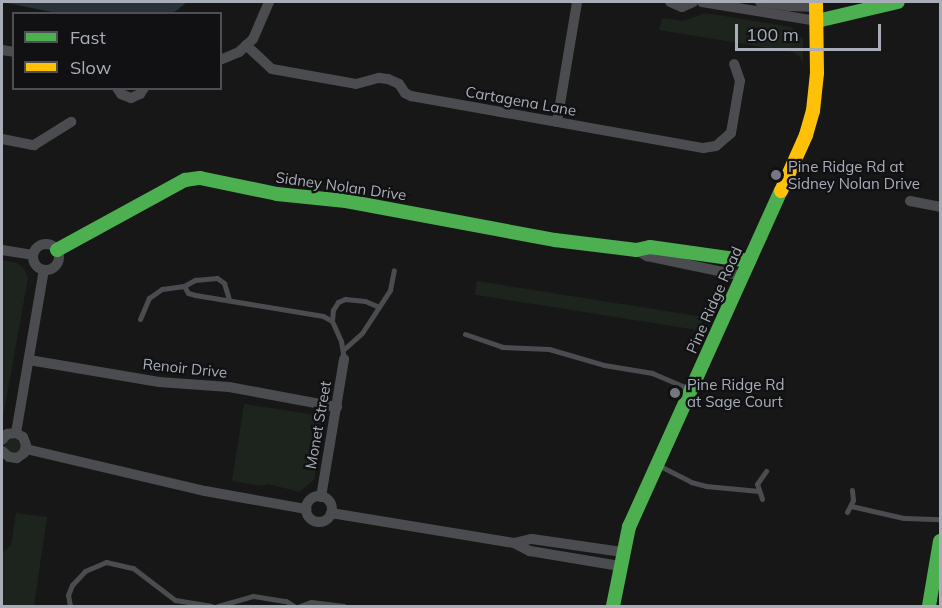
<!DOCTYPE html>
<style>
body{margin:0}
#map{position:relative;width:942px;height:608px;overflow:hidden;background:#171717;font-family:Mulish,sans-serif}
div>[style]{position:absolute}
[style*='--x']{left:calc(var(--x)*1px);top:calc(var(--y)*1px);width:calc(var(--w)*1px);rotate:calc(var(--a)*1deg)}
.green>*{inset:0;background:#1d241e;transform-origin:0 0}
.water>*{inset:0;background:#2a3239}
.lane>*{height:5px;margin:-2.5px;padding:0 2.5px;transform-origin:2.5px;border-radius:2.5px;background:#4b4c50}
.street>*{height:10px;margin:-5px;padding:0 5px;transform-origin:5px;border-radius:5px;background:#4b4c50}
.street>.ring{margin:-5px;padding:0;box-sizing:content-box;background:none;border:10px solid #4b4c50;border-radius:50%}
.fast>*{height:14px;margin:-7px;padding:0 7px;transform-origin:7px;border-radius:7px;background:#4caf50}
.slow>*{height:14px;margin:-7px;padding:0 7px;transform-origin:7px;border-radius:7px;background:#ffc107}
.dots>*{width:16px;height:16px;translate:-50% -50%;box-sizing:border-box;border:3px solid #111113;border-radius:50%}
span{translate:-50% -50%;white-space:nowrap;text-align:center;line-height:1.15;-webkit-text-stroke:4.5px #111113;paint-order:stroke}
.street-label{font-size:15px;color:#a8adb8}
.poi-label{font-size:15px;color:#a8adb8}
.left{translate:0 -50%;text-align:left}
.frame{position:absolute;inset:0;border:3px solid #a8adb8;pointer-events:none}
.legend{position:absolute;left:12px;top:12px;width:210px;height:78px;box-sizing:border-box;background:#111113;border:2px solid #4d4f55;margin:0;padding:8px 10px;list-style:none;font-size:18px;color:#a8adb8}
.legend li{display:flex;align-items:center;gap:12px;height:30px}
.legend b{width:30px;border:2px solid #4d4f55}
.scale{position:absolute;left:735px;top:24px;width:146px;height:27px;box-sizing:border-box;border:3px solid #a8adb8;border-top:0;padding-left:8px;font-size:18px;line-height:21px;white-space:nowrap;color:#a8adb8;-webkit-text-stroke:4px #111113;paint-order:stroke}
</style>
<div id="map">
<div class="green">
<div style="clip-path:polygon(705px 13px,791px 27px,803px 39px,803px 65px,801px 58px,793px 52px,659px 30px,662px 18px,683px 21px)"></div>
<div style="clip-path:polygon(2px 260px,17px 263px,25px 270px,28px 278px,2px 423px)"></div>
<div style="left:477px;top:281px;width:233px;height:14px;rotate:9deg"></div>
<div style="clip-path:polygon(244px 404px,310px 414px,320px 418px,323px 424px,314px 479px,300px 492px,268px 484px,262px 486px,232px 481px)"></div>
<div style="clip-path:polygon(10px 437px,21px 440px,21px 451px,13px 455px,4px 447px)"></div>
<div style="clip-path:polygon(16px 513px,47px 517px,34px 606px,2px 606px,2px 553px,11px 545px)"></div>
</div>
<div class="water">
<div style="clip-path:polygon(2px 2px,187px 2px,176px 11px,166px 14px,57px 13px)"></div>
</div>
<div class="lane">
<div style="--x:184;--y:286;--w:13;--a:-29"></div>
<div style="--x:195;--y:280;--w:22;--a:-5"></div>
<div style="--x:217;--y:278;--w:9;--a:36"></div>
<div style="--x:224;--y:283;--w:17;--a:73"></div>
<div style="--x:140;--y:319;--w:23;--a:-67"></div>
<div style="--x:149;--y:298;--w:16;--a:-35"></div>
<div style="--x:162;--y:289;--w:22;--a:-8"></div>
<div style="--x:184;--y:286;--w:8;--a:60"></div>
<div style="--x:188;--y:293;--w:7;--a:16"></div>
<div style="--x:195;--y:295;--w:130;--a:9.3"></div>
<div style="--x:323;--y:316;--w:10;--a:29"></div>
<div style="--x:332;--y:321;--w:22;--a:66"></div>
<div style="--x:341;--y:341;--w:18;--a:81"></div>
<div style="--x:332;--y:321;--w:11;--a:-85"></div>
<div style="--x:333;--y:310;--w:9;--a:-58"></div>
<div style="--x:338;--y:302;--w:8;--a:-23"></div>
<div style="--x:345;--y:299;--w:20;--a:6"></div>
<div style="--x:365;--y:301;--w:15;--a:23"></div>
<div style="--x:465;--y:334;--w:39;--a:19"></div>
<div style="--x:502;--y:347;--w:47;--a:2.4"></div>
<div style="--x:549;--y:349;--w:57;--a:16.2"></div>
<div style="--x:604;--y:365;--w:49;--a:9.5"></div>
<div style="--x:652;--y:373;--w:39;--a:23"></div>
<div style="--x:343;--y:350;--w:25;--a:-42"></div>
<div style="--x:362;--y:333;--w:51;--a:-56.9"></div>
<div style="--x:390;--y:290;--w:20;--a:-79"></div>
<div style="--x:660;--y:466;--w:35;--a:27"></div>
<div style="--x:691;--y:482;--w:16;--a:15"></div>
<div style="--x:706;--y:486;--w:53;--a:5.4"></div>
<div style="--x:762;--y:499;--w:16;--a:-108"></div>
<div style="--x:757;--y:484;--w:16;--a:-55"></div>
<div style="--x:851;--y:506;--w:54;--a:12.8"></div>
<div style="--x:904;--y:518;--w:36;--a:2"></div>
<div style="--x:847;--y:512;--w:13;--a:-63"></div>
<div style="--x:853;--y:500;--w:10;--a:-96"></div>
<div style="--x:70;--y:606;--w:11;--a:-100"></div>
<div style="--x:68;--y:595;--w:11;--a:-68"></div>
<div style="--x:72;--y:585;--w:19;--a:-47"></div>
<div style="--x:85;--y:571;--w:23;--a:-23"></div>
<div style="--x:106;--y:562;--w:28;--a:13"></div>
<div style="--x:133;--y:568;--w:53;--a:37.3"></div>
<div style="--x:175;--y:600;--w:36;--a:9"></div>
<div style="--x:218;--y:606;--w:36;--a:-16"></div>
<div style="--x:253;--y:596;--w:33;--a:9"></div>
<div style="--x:286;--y:601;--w:9;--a:32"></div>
<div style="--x:300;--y:606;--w:12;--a:-20"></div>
<div style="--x:311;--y:602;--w:33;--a:7"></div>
</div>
<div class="street">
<div style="--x:670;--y:2;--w:13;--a:23"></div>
<div style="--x:682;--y:7;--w:12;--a:-24"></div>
<div style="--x:702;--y:2;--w:117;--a:9.4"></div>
<div style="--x:760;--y:2;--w:29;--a:8"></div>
<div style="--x:789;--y:6;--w:27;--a:2"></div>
<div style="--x:246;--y:45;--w:35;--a:43"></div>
<div style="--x:272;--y:69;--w:85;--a:10.1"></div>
<div style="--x:356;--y:84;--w:24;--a:-15"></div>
<div style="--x:379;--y:78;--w:9;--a:6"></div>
<div style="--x:388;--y:79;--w:12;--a:24"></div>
<div style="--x:399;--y:84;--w:11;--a:56"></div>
<div style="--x:405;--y:93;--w:7;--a:27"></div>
<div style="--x:411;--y:96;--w:297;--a:10.1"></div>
<div style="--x:703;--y:148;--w:13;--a:-9"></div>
<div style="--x:716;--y:146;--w:20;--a:-41"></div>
<div style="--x:731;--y:133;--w:53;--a:-80.2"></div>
<div style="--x:740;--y:81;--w:18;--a:-109"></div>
<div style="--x:2;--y:50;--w:12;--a:9"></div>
<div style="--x:220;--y:60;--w:21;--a:-23"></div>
<div style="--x:239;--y:52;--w:19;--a:-43"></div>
<div style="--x:253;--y:39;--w:40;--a:-66.6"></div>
<div style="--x:117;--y:88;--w:7;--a:56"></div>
<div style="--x:121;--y:94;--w:11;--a:22"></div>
<div style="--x:131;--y:98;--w:10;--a:-24"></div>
<div style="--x:140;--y:94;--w:7;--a:-56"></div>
<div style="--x:557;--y:122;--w:122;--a:-80.5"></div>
<div style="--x:2;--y:139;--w:33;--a:11"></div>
<div style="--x:34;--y:145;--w:44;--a:-31.9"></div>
<div style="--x:910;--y:201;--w:31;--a:11"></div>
<div class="ring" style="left:33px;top:244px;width:16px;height:16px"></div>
<div style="--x:2;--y:250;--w:31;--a:9"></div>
<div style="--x:636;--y:250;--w:13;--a:29"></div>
<div style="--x:647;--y:256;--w:98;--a:11.8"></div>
<div style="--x:29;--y:360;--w:132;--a:9.6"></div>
<div style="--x:159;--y:382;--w:70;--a:4.1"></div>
<div style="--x:229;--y:387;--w:110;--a:10.5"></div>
<div style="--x:16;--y:433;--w:165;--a:-80.3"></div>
<div style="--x:2;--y:440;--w:8;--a:-50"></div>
<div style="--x:7;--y:434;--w:9;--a:-6"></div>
<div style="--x:16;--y:433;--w:8;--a:30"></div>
<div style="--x:23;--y:437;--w:9;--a:69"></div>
<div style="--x:26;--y:445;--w:8;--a:104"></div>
<div style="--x:24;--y:453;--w:9;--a:144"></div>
<div style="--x:17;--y:458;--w:8;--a:-173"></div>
<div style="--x:9;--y:457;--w:9;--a:-139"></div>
<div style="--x:26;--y:449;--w:184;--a:13.2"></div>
<div style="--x:205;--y:491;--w:103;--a:10.1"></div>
<div class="ring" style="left:306px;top:496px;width:16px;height:16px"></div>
<div style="--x:321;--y:497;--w:140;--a:-80.5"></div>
<div style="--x:331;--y:513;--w:185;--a:9.3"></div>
<div style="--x:514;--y:543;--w:18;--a:27"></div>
<div style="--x:530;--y:551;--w:91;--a:9.5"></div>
<div style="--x:514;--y:543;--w:18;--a:-13"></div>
<div style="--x:532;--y:539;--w:91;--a:8.2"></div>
</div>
<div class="fast">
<div style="--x:817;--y:21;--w:83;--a:-13.2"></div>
<div style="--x:57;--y:250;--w:146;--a:-28.7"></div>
<div style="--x:185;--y:180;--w:15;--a:-8"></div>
<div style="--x:200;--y:178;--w:79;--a:11.7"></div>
<div style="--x:277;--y:194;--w:69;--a:5.8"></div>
<div style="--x:346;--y:201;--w:213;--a:10.6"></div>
<div style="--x:555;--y:240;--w:82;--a:7"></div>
<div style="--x:636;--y:250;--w:14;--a:-12"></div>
<div style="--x:650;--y:247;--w:100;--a:8"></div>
<div style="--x:613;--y:606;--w:81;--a:-78.6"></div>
<div style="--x:629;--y:527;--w:369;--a:-65.7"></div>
<div style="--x:929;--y:606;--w:66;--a:-80.4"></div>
</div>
<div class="slow">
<div style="--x:781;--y:191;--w:61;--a:-65.9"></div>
<div style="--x:806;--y:135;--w:25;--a:-74"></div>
<div style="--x:813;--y:111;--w:38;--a:-84"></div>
<div style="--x:817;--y:73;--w:71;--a:-90.8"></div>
</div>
<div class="dots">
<div style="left:776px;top:175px;background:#757880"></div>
<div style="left:675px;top:393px;background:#757880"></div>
</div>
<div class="street-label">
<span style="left:521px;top:101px;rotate:10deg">Cartagena Lane</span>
<span style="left:341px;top:186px;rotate:8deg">Sidney Nolan Drive</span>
<span style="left:714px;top:300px;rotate:-66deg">Pine Ridge Road</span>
<span style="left:185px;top:368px;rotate:6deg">Renoir Drive</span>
<span style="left:318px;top:425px;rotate:-80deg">Monet Street</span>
</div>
<div class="poi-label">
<span class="left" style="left:788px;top:175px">Pine Ridge Rd at<br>Sidney Nolan Drive</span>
<span class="left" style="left:687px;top:393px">Pine Ridge Rd<br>at Sage Court</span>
</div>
<div class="frame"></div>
<ul class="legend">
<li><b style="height:8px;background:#4caf50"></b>Fast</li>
<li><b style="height:8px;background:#ffc107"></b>Slow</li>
</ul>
<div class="scale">100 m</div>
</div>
